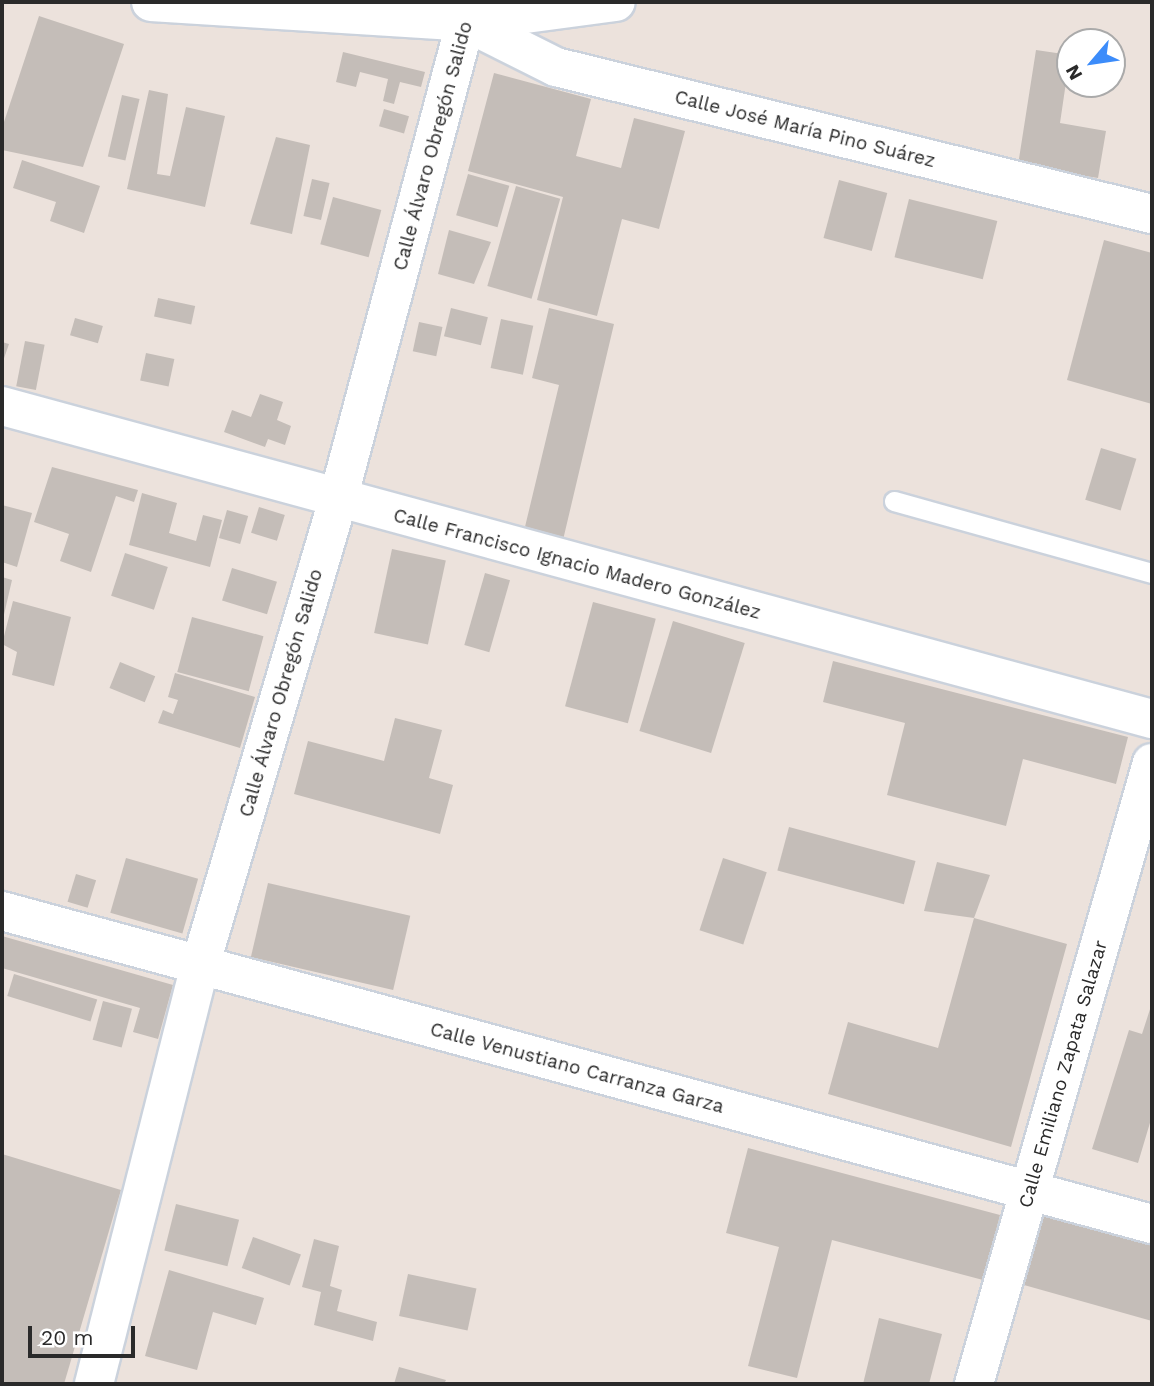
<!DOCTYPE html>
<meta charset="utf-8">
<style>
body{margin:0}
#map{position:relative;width:1154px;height:1386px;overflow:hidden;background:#ece2dc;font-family:"Work Sans",sans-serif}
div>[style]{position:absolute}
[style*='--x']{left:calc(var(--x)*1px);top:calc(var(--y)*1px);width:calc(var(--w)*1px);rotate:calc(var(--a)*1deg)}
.building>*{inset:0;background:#c4bdb8;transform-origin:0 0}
.roads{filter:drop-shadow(2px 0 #cbd2dc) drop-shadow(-2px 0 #cbd2dc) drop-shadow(0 2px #cbd2dc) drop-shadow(0 -2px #cbd2dc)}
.service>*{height:19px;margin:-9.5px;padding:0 9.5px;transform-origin:9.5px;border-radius:9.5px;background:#fff}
.minor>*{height:38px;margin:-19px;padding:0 19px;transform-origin:19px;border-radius:19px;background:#fff}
.tertiary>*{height:38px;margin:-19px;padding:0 19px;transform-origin:19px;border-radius:19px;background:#fff}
.secondary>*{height:38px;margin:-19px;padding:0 19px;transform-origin:19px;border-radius:19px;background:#fff}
span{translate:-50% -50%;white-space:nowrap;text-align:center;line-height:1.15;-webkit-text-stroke:6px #fff;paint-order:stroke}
.street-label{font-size:19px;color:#2a2a2a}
.frame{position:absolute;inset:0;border:4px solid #2a2a2a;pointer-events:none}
.north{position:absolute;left:1056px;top:28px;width:70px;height:70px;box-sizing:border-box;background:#fff;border:2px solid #aaa;border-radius:50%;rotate:241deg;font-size:19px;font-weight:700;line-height:28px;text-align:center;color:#2a2a2a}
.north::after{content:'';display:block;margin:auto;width:24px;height:32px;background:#3c8cfa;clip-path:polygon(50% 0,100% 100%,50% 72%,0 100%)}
.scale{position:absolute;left:28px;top:1326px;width:107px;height:32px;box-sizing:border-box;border:4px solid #2a2a2a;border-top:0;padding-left:9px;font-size:21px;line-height:24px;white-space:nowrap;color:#2a2a2a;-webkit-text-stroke:5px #fff;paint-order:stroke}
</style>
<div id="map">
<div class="building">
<div style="clip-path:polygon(39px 16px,124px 44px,83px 167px,2px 150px,2px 128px)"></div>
<div style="clip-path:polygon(1036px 50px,1070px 55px,1060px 123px,1106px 131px,1098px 178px,1018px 165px)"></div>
<div style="clip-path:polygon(343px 52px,425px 72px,421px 87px,400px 82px,394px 104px,383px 101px,388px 79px,360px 72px,356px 87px,336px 82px)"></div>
<div style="clip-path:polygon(494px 73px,591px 99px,576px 156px,621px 168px,634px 118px,685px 131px,659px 229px,622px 219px,597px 316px,537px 300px,563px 197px,468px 171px)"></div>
<div style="clip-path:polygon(149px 90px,168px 94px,157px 174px,170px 176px,186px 107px,225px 116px,205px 207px,127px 189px)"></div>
<div style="left:122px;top:95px;width:18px;height:63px;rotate:13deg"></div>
<div style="left:384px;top:109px;width:26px;height:18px;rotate:16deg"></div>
<div style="clip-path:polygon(276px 137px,310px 145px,292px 234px,250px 224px)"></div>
<div style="clip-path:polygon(22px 160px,100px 186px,84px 233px,50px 221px,56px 202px,13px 188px)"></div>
<div style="left:468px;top:174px;width:43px;height:43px;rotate:16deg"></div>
<div style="left:312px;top:179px;width:18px;height:38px;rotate:13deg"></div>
<div style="left:839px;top:180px;width:50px;height:60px;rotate:15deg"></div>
<div style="left:516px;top:186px;width:46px;height:104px;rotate:16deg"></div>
<div style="left:333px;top:197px;width:50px;height:49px;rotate:15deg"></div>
<div style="left:909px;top:199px;width:91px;height:60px;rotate:14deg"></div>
<div style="clip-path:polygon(449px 230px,491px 242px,474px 284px,438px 274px)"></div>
<div style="clip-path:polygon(1104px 240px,1152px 253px,1152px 404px,1067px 380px)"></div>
<div style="left:158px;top:298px;width:38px;height:19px;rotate:12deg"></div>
<div style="left:451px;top:308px;width:38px;height:29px;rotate:14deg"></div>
<div style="clip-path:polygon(549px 308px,614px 324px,563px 540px,524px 531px,559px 385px,532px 378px)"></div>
<div style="left:75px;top:318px;width:29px;height:18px;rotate:16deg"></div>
<div style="left:501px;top:319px;width:33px;height:50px;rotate:12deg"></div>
<div style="left:419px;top:322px;width:24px;height:30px;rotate:12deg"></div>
<div style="left:25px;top:341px;width:20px;height:46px;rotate:11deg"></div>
<div style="clip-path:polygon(2px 342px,9px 344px,2px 364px)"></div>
<div style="left:146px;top:353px;width:29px;height:28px;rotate:12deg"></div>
<div style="clip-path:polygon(260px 394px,283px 402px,277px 420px,291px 426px,285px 445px,268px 439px,265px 447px,224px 432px,232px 410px,251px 417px)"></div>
<div style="left:1101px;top:448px;width:37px;height:54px;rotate:17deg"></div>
<div style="clip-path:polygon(52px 467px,138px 490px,134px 502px,116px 496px,91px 572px,60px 561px,69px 534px,34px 522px)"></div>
<div style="clip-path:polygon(142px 493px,177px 503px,169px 533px,196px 541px,203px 515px,222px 520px,210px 567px,129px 545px)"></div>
<div style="clip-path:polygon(2px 505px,32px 513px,17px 567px,2px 562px)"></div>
<div style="left:259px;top:507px;width:27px;height:27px;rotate:17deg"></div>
<div style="left:227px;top:510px;width:22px;height:29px;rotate:16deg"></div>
<div style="left:392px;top:549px;width:55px;height:86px;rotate:12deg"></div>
<div style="left:125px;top:553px;width:45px;height:45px;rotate:18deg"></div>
<div style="left:232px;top:568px;width:47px;height:34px;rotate:17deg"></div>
<div style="left:485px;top:573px;width:26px;height:75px;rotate:16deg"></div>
<div style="clip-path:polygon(2px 577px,12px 580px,3px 619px,2px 619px)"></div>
<div style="clip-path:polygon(13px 601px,71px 617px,54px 686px,12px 675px,17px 652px,2px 644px)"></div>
<div style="left:593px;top:602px;width:65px;height:108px;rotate:15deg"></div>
<div style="left:192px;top:617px;width:74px;height:57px;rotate:15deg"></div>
<div style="left:673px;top:621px;width:75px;height:115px;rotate:17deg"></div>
<div style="clip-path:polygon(833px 661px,1128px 737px,1116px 784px,1023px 759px,1006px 826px,887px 795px,905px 723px,823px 702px)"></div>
<div style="left:120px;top:662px;width:38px;height:28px;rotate:22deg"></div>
<div style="clip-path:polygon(175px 673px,255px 697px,240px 748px,158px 723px,163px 710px,173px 714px,178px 700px,168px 697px)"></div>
<div style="clip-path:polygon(395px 718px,442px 730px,429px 778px,453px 785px,440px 834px,294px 794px,308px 741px,384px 761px)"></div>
<div style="left:789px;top:827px;width:131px;height:45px;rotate:15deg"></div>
<div style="left:126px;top:858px;width:75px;height:57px;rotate:16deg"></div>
<div style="left:723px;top:858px;width:46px;height:76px;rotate:18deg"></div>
<div style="clip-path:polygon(937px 862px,990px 875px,974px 918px,924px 911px)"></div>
<div style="left:76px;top:874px;width:21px;height:29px;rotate:17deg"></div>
<div style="left:268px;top:883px;width:146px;height:76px;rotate:13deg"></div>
<div style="clip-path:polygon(974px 918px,1067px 944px,1011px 1147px,828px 1094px,848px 1022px,938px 1048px)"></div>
<div style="clip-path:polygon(2px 936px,173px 985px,158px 1039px,133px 1032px,140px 1008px,2px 968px)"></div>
<div style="left:14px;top:974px;width:87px;height:23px;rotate:17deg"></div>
<div style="left:103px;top:1001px;width:30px;height:40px;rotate:15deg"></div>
<div style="clip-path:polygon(1152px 1003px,1152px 1116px,1138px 1163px,1092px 1149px,1129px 1030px,1142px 1034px)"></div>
<div style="clip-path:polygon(748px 1148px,1000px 1215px,983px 1280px,832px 1240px,797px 1378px,748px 1366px,779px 1247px,726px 1233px)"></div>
<div style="clip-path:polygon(2px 1154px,121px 1190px,64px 1384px,2px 1384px)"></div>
<div style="left:176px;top:1204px;width:65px;height:48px;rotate:14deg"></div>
<div style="clip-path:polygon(1045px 1209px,1152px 1239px,1152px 1321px,1024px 1285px)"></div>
<div style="left:253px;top:1237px;width:51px;height:33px;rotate:20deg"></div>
<div style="clip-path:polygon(314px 1239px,339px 1246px,330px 1286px,342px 1290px,337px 1311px,377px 1322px,373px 1341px,314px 1325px,321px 1292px,302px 1287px)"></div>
<div style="clip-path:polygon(169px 1270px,264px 1298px,256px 1325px,213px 1312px,197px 1370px,145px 1356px)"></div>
<div style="left:408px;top:1274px;width:70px;height:43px;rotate:12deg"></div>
<div style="clip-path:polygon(879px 1318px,942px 1334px,929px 1384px,863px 1384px)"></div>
<div style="clip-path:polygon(399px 1367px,446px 1380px,444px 1384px,394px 1384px)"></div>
</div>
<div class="roads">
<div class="service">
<div style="--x:894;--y:501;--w:268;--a:15.6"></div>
</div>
<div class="minor">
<div style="--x:466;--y:22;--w:101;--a:26.6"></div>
<div style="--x:556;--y:67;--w:614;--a:13.86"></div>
<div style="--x:2;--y:406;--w:1192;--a:15.23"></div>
<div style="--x:2;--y:911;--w:1192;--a:15.23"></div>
<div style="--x:974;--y:1384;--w:646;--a:-74.01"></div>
</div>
<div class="tertiary">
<div style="--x:94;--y:1384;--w:431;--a:-75.8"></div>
<div style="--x:200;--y:966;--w:487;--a:-73.5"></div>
<div style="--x:338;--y:499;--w:514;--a:-75.02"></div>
</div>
<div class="secondary">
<div style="--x:151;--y:2;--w:316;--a:3.6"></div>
<div style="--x:466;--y:22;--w:151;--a:-7.6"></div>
</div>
</div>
<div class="street-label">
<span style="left:805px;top:129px;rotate:14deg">Calle José María Pino Suárez</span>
<span style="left:433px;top:146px;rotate:-75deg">Calle Álvaro Obregón Salido</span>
<span style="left:577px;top:564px;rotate:15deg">Calle Francisco Ignacio Madero González</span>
<span style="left:281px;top:693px;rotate:-74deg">Calle Álvaro Obregón Salido</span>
<span style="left:577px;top:1068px;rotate:15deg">Calle Venustiano Carranza Garza</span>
<span style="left:1063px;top:1074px;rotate:-74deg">Calle Emiliano Zapata Salazar</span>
</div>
<div class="frame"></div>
<div class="north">N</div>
<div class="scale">20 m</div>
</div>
